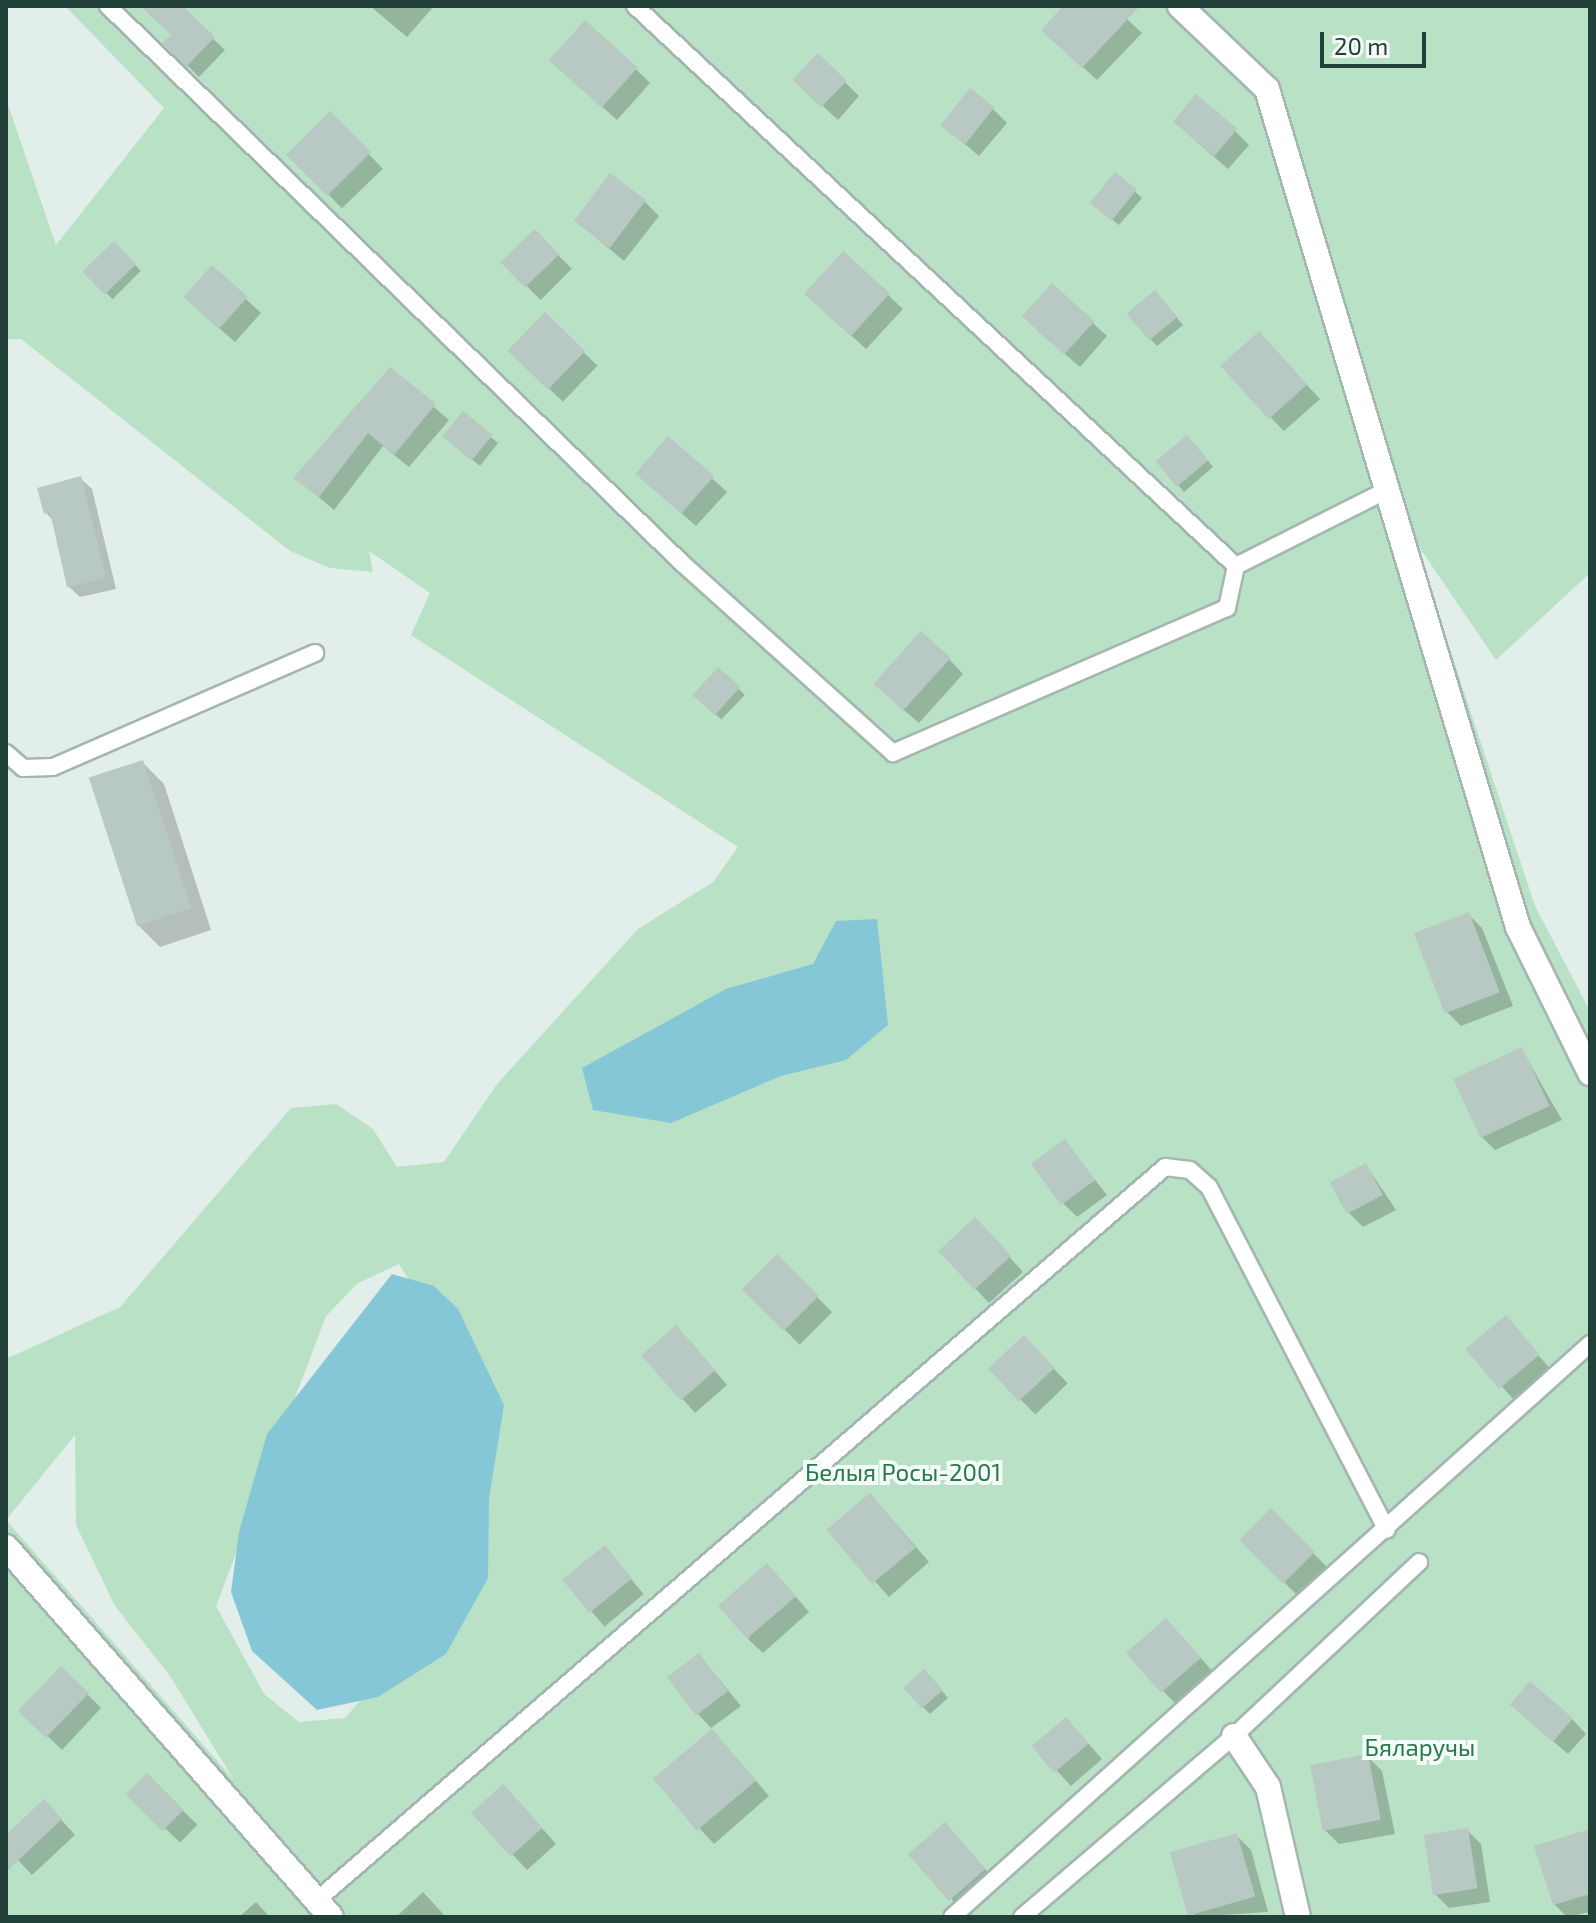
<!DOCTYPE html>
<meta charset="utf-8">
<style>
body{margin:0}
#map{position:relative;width:1596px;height:1923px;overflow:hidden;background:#e2eee9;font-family:"Exo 2",sans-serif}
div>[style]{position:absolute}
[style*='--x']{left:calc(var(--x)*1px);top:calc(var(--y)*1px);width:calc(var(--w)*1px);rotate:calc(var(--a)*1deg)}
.green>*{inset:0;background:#b9e1c6}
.water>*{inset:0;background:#85c7d7}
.shadow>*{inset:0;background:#0003;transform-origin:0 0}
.building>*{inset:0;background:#b7c9c2;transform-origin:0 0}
.roads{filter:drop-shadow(2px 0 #a4b6b1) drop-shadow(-2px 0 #a4b6b1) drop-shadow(0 2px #a4b6b1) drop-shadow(0 -2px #a4b6b1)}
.lane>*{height:16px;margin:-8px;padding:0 8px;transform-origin:8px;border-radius:8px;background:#fff}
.street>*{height:24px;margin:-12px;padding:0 12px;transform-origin:12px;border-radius:12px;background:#fff}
span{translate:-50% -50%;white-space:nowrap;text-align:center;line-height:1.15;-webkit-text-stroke:8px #f3faf7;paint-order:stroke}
.park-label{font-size:24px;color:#277b4b}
.frame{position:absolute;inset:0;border:8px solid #204039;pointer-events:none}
.scale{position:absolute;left:1320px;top:32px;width:106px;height:36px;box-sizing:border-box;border:4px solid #204039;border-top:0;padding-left:10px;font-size:24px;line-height:28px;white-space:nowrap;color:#204039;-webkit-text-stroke:6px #f3faf7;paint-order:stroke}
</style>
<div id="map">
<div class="green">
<div style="clip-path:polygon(evenodd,65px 6px,1590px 6px,1590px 573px,1496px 660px,1413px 538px,1535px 906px,1590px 1011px,1590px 1917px,6px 1917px,6px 1520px,234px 1780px,170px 1676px,115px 1606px,76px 1525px,75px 1435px,6px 1520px,6px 1359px,120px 1307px,291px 1108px,336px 1104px,373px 1129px,397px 1167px,444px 1162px,497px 1084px,638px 929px,713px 882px,738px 847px,411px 635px,430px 593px,369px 551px,373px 572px,330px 568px,290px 551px,21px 339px,6px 339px,6px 99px,56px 245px,164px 108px,65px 6px,399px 1264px,443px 1336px,461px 1583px,345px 1718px,299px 1722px,264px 1694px,216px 1606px,326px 1316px,358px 1283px,399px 1264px)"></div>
</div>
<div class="water">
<div style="clip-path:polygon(877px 919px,888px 1025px,846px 1060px,781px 1076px,671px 1123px,593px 1110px,582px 1068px,726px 989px,813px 964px,836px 921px)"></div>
<div style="clip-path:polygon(392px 1274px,434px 1286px,458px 1309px,504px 1405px,489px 1499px,488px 1578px,446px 1654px,378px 1697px,317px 1710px,252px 1651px,231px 1592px,239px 1532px,267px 1434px)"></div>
</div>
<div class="shadow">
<div style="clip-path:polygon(142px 6px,178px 6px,225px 50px,199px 77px,165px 43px,173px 35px)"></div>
<div style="clip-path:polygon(370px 6px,434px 6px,407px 37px)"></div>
<div style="clip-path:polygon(1066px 6px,1113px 6px,1142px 33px,1097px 80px,1058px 44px)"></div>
<div style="clip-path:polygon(818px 56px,859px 96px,838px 120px,810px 94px)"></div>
<div style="clip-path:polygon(636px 69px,650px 83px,617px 120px,566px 74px)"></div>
<div style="clip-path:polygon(992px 108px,1007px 123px,979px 156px,943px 125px)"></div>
<div style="left:330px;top:114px;width:76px;height:57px;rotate:46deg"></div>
<div style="clip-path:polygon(1235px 131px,1249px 145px,1228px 169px,1189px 135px)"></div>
<div style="clip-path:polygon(1116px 175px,1142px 198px,1119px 225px,1098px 208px)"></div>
<div style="clip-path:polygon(645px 202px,659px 216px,624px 261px,575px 220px)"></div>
<div style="left:535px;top:232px;width:52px;height:44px;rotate:45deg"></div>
<div style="left:114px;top:244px;width:38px;height:40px;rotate:45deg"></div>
<div style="clip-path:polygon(212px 268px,261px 313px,235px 342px,200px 311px)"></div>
<div style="clip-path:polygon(1052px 286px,1107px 336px,1080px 367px,1038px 331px)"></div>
<div style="clip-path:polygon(888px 295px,903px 309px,866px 349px,821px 308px)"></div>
<div style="clip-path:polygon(1161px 299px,1183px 325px,1157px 346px,1151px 340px)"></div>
<div style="left:545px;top:315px;width:73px;height:50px;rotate:44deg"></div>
<div style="clip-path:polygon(1273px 348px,1320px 399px,1284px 431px,1270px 417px)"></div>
<div style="clip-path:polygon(390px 370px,449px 420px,409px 467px,383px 446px,334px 510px,296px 478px)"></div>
<div style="clip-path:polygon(463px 414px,498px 443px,480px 466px,452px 443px)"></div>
<div style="clip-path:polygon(669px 439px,727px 492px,696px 526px,652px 487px)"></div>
<div style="clip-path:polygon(1194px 444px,1213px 467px,1184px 492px,1178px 485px)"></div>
<div style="clip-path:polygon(80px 478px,92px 489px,116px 589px,80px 597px,68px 586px,55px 522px,46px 513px)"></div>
<div style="clip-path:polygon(949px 659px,963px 674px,919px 723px,890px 698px)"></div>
<div style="left:719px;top:670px;width:36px;height:34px;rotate:44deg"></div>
<div style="clip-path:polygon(142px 762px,164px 784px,211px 930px,160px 947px,138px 925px)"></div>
<div style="clip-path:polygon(1468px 914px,1482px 928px,1513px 1006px,1461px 1026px,1447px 1012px)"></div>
<div style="clip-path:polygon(1522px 1050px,1562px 1120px,1495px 1150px,1481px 1136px)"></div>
<div style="clip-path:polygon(1064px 1141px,1107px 1195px,1077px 1217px,1063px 1203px)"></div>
<div style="clip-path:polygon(1366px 1165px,1396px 1210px,1363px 1227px,1348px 1212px)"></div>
<div style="clip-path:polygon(989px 1234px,1023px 1272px,989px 1303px,975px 1288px)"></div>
<div style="left:777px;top:1257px;width:78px;height:46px;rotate:45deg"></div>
<div style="left:1506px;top:1318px;width:69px;height:48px;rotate:49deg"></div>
<div style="left:1024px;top:1338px;width:63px;height:45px;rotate:46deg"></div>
<div style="clip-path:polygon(690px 1341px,727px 1385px,695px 1413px,644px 1355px)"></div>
<div style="clip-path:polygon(884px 1510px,929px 1562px,889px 1597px,830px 1531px)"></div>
<div style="left:1271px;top:1511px;width:81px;height:41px;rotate:45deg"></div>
<div style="left:605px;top:1548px;width:60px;height:51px;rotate:50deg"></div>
<div style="clip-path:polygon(781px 1580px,809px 1612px,763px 1653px,748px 1639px)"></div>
<div style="clip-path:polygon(1180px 1635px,1214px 1673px,1177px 1705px,1163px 1691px)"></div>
<div style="clip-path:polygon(699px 1655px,741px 1706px,711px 1728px,697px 1713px)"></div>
<div style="clip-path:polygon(931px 1678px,948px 1698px,930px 1714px,923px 1707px)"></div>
<div style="clip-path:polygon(87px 1694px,101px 1708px,62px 1750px,36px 1725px)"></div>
<div style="clip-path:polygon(1527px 1719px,1572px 1719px,1586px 1734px,1568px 1754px)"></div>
<div style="clip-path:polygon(1080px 1734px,1102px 1759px,1071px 1786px,1035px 1747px)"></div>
<div style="clip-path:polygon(726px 1746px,769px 1796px,714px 1844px,700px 1829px)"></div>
<div style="clip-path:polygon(1368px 1757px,1382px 1771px,1395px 1834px,1339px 1844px,1325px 1830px)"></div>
<div style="left:147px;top:1776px;width:70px;height:25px;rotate:44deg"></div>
<div style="clip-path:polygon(517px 1800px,556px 1844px,527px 1870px,473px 1812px)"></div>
<div style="clip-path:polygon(58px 1816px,75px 1835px,32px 1875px,6px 1847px,6px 1837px)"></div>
<div style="clip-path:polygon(1467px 1830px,1481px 1844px,1490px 1902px,1449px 1908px,1435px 1894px)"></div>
<div style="clip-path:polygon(1590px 1831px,1590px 1912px,1567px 1917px,1554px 1904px)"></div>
<div style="clip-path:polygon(1237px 1836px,1251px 1850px,1268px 1912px,1192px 1917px)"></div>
<div style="clip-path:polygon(959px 1839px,999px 1885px,966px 1914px,952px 1900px)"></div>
<div style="clip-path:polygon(423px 1892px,446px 1917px,396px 1917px)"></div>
<div style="clip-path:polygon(256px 1902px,270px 1917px,239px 1917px)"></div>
</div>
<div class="building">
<div style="clip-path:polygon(140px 6px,183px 6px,215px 37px,186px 67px,162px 43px,171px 35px)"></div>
<div style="clip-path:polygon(1063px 6px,1140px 6px,1082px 68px,1041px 30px)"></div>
<div style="left:585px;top:20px;width:71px;height:54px;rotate:42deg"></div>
<div style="left:818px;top:53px;width:40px;height:37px;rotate:44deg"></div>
<div style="left:970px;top:88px;width:31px;height:48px;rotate:38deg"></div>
<div style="left:1196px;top:94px;width:54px;height:36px;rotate:40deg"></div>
<div style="left:330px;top:111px;width:58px;height:62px;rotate:45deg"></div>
<div style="left:1115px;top:172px;width:28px;height:40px;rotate:39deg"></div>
<div style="left:610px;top:173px;width:45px;height:60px;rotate:37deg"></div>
<div style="left:535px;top:229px;width:35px;height:48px;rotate:46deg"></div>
<div style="left:114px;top:241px;width:32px;height:44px;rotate:46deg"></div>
<div style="left:843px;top:251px;width:63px;height:58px;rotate:42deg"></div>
<div style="left:212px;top:265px;width:48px;height:43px;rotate:42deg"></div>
<div style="left:1052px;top:283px;width:57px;height:45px;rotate:42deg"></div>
<div style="left:1155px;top:290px;width:35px;height:37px;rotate:50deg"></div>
<div style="left:545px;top:312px;width:56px;height:54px;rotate:44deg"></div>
<div style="left:1259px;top:331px;width:72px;height:52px;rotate:48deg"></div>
<div style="clip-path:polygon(390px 367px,436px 404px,394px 455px,368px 433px,319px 497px,293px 478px)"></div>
<div style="left:463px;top:411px;width:38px;height:33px;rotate:39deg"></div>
<div style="left:1187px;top:435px;width:33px;height:41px;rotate:50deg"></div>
<div style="left:668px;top:436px;width:61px;height:50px;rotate:41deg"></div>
<div style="clip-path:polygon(81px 476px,106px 578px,67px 587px,50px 512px,44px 514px,37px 488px)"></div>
<div style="left:921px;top:631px;width:40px;height:71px;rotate:42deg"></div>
<div style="left:718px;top:667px;width:30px;height:38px;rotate:42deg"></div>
<div style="left:143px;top:760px;width:156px;height:57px;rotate:72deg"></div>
<div style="left:1469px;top:912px;width:86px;height:59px;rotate:69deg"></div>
<div style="left:1522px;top:1047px;width:65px;height:76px;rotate:65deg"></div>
<div style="left:1065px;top:1139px;width:51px;height:42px;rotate:54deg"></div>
<div style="left:1366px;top:1163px;width:36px;height:41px;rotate:62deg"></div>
<div style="left:975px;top:1217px;width:53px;height:50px;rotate:47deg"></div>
<div style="left:777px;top:1254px;width:59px;height:50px;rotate:45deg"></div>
<div style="left:1506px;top:1315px;width:52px;height:53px;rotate:50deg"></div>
<div style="left:676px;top:1325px;width:60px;height:46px;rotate:49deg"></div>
<div style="left:1024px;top:1335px;width:45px;height:49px;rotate:47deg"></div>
<div style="left:870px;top:1493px;width:71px;height:57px;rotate:50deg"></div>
<div style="left:1271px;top:1508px;width:62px;height:45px;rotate:45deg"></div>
<div style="left:605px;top:1545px;width:43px;height:55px;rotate:51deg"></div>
<div style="left:767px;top:1563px;width:44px;height:65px;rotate:49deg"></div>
<div style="left:1166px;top:1618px;width:53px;height:53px;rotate:49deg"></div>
<div style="left:699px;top:1653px;width:48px;height:40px;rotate:53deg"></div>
<div style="left:61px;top:1666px;width:39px;height:62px;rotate:44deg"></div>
<div style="left:924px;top:1669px;width:28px;height:28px;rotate:48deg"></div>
<div style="left:1530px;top:1681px;width:57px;height:31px;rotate:41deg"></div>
<div style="left:1066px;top:1717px;width:35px;height:45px;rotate:50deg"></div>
<div style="left:712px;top:1729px;width:68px;height:77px;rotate:50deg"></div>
<div style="left:1368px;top:1754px;width:67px;height:59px;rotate:79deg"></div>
<div style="left:147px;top:1773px;width:52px;height:30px;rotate:45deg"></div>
<div style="left:503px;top:1784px;width:59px;height:43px;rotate:48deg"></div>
<div style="clip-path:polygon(44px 1799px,62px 1819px,6px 1872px,6px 1835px)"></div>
<div style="left:945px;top:1822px;width:62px;height:49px;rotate:49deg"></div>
<div style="left:1468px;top:1828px;width:61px;height:45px;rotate:81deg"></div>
<div style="clip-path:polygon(1590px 1829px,1590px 1894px,1553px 1905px,1534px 1846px)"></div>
<div style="left:1237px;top:1833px;width:66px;height:70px;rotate:74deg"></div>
</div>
<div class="roads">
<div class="lane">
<div style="--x:108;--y:6;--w:800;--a:44.14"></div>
<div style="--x:682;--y:563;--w:284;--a:42"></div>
<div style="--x:893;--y:753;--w:364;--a:-23.5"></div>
<div style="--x:1227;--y:608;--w:43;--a:-77.9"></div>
<div style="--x:635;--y:6;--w:821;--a:42.98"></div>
<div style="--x:1236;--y:566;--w:165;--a:-26.7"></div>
<div style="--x:6;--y:753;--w:23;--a:41"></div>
<div style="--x:23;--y:768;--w:30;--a:-2"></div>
<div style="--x:53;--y:767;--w:286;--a:-23.5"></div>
<div style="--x:316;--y:1901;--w:1122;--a:-40.84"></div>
<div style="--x:1165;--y:1167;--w:25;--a:7"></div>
<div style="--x:1190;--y:1170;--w:25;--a:42"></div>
<div style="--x:1209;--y:1187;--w:386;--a:62.6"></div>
<div style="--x:952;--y:1917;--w:858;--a:-41.93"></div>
<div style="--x:1022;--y:1917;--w:279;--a:-40.5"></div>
<div style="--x:1234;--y:1736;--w:254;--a:-43.2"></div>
</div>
<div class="street">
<div style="--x:1180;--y:6;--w:120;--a:43.7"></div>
<div style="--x:1267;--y:89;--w:875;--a:73.33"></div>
<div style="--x:1518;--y:927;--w:163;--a:63.7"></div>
<div style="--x:6;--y:1547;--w:492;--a:48.7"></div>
<div style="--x:1234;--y:1736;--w:61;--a:56.3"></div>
<div style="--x:1268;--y:1787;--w:133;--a:77"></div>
</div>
</div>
<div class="park-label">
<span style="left:903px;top:1472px">Белыя Росы-2001</span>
<span style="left:1420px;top:1747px">Бяларучы</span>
</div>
<div class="frame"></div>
<div class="scale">20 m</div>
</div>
